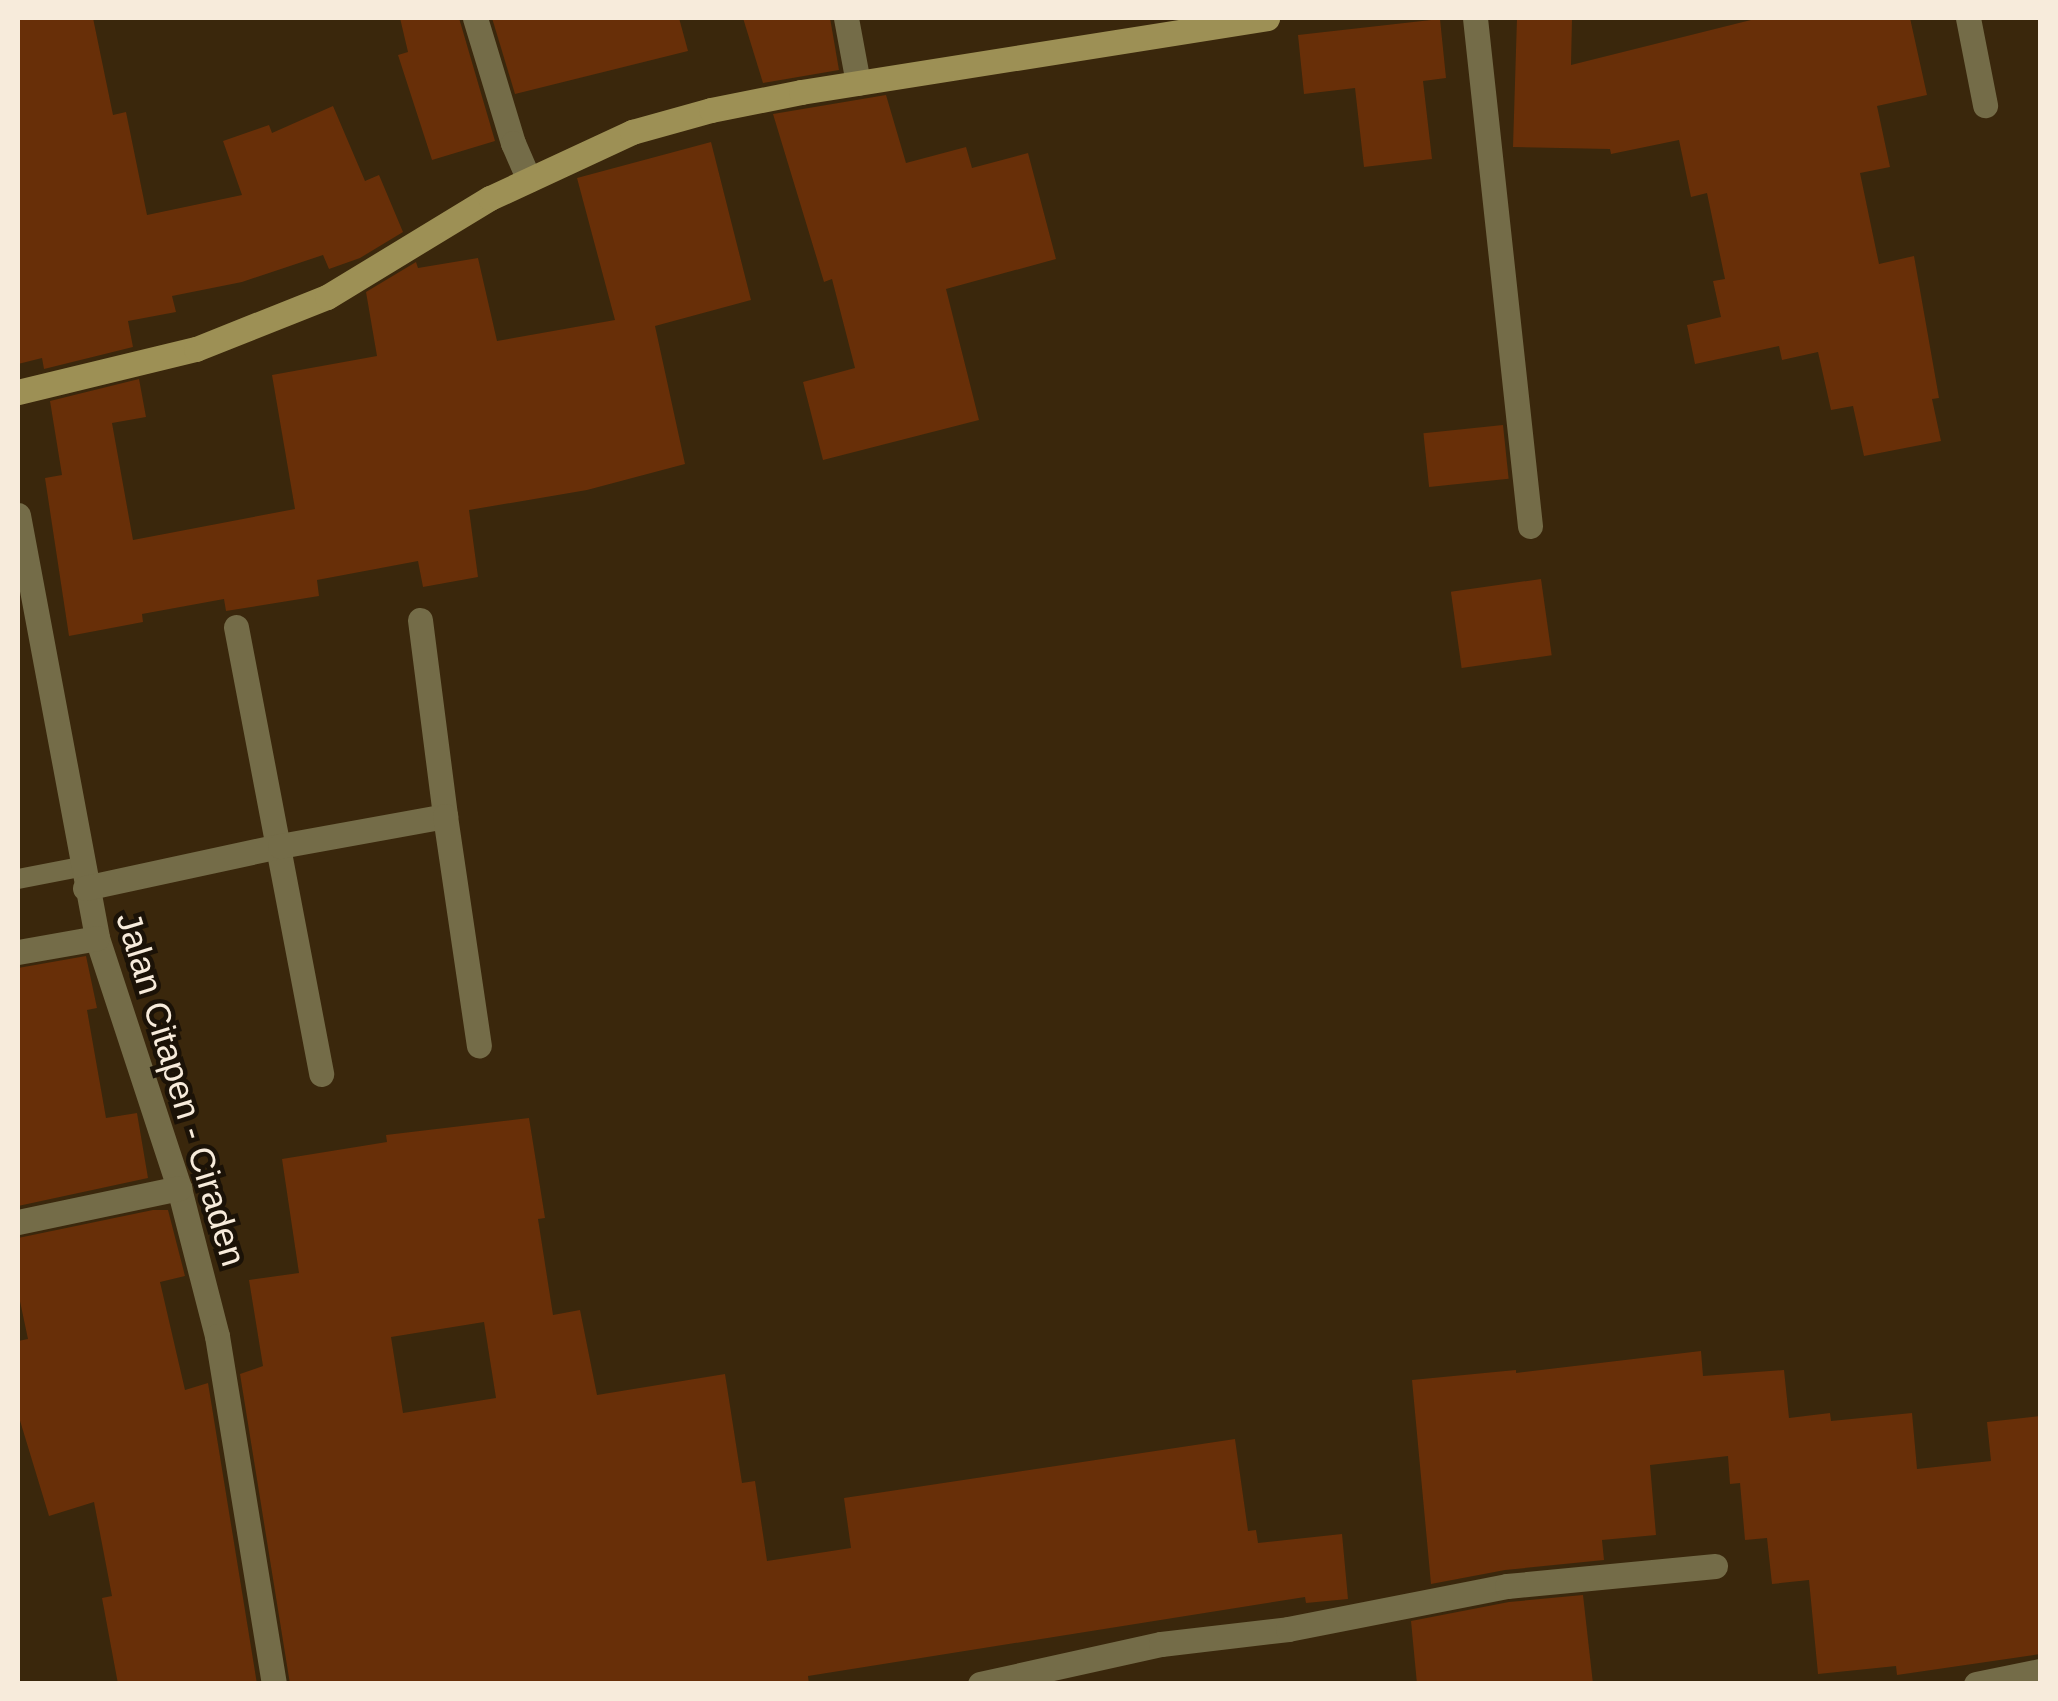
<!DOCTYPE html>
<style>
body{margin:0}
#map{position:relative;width:2058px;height:1701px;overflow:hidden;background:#3a270c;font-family:Arial,sans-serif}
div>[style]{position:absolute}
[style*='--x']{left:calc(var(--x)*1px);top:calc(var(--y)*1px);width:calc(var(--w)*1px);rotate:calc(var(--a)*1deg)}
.building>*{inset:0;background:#682f08;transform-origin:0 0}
.lane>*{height:20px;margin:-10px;padding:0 10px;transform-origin:10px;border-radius:10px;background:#746c48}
.street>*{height:25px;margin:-12.5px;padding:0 12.5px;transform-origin:12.5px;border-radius:12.5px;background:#746c48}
.secondary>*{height:25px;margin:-12.5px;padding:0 12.5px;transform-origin:12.5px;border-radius:12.5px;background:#9d9055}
span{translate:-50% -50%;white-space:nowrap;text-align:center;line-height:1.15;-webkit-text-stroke:9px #1b1207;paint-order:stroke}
.street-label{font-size:35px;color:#f7ebdb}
.frame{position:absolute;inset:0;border:20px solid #f7ebdb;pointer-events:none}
</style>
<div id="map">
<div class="building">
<div style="clip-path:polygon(18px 18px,93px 18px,113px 115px,126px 112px,147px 215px,242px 195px,223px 141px,269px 125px,272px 133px,333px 106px,365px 181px,379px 175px,403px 232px,360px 258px,329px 269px,323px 255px,242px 282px,172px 296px,176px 312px,128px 321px,133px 347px,44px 369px,42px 358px,18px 364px)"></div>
<div style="clip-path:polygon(400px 18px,459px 18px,495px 141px,432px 160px,398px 55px,408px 52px)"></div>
<div style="clip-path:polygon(492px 18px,679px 18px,688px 51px,515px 94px)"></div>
<div style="clip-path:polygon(743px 18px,830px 18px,839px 70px,763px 83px)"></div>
<div style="clip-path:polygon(1517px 18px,1572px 19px,1571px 65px,1759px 18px,1910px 18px,1927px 95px,1877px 106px,1890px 167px,1860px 173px,1879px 264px,1914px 256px,1939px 398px,1932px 399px,1941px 441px,1864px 456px,1853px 406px,1831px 410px,1818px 352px,1782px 360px,1779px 346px,1695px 364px,1687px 325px,1721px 317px,1713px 281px,1725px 279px,1707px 193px,1691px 197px,1679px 140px,1611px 154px,1610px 149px,1513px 147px)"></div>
<div style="clip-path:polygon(1440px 19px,1446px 78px,1423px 81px,1432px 159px,1364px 167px,1355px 88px,1304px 94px,1298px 35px)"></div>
<div style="clip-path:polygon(886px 95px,906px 163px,966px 147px,972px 168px,1028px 153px,1056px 259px,946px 289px,979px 420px,823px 460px,803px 382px,855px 368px,832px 279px,824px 282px,773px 114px)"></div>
<div style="clip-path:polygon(711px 142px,751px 300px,655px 326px,685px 464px,587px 490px,469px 510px,478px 577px,423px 587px,418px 561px,317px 580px,319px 596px,226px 611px,224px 599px,142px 614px,143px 622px,69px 636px,45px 478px,62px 475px,50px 401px,139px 379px,146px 417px,112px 423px,133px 540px,295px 509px,272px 375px,377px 356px,366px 292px,416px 262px,418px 268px,478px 258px,497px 341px,615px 320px,577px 178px)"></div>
<div style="left:1503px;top:425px;width:54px;height:80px;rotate:84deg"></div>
<div style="left:1541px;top:579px;width:77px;height:91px;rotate:82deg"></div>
<div style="clip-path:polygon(86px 956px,97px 1008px,87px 1010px,106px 1118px,137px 1113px,148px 1178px,18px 1206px,18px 968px)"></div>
<div style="clip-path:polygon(evenodd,529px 1118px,545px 1218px,538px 1219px,553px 1315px,580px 1310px,597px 1395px,725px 1374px,742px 1483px,755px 1481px,767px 1561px,851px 1548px,844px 1498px,1235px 1439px,1248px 1531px,1256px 1530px,1258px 1543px,1342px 1534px,1348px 1599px,1306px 1603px,1305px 1597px,808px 1676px,809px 1684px,290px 1684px,240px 1374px,263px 1366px,249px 1280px,299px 1273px,282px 1159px,387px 1142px,386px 1135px,529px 1118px,484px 1322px,496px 1398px,403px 1413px,391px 1337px,484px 1322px)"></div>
<div style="clip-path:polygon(153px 1210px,168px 1210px,185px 1276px,160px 1282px,185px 1390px,208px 1383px,257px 1684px,118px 1684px,102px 1598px,112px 1596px,94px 1502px,49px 1516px,18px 1414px,18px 1341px,28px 1339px,18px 1292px,18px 1238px)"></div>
<div style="clip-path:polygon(1701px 1351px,1703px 1376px,1784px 1370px,1789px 1418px,1830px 1413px,1831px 1421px,1912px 1413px,1917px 1469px,1991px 1461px,1987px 1422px,2040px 1416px,2040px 1654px,1897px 1675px,1896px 1666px,1818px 1674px,1809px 1580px,1772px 1584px,1767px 1538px,1745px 1540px,1740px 1483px,1730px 1484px,1728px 1456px,1650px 1465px,1656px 1535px,1602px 1540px,1604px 1560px,1505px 1570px,1431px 1584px,1412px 1380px,1516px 1370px,1516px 1373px)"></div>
<div style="clip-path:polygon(1583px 1595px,1593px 1684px,1417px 1684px,1411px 1621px,1509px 1602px)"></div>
</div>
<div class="lane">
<div style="--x:18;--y:879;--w:63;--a:-11"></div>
</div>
<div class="street">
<div style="--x:475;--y:18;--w:131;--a:73.1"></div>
<div style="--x:513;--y:143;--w:40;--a:66.6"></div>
<div style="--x:846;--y:18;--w:66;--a:79.5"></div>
<div style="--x:1475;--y:18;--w:511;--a:83.82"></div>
<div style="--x:1968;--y:18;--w:89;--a:78.9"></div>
<div style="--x:18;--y:515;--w:430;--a:79.4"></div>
<div style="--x:97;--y:938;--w:263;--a:71.8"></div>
<div style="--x:179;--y:1188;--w:153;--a:75.6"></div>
<div style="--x:217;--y:1336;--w:353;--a:80.7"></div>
<div style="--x:420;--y:620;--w:198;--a:82.7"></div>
<div style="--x:236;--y:627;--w:455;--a:79.2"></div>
<div style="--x:85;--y:888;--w:199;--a:-12.2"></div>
<div style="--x:280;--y:846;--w:168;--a:-10.3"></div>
<div style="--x:445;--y:816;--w:232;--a:81.6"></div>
<div style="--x:18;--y:952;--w:80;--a:-10"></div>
<div style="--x:18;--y:1222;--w:165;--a:-11.9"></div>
<div style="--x:980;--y:1684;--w:185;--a:-12.5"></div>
<div style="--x:1161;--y:1644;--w:128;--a:-6.7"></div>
<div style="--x:1288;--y:1629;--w:223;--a:-11.1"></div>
<div style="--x:1507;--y:1586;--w:209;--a:-5.5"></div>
<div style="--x:1976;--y:1684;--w:65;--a:-11.5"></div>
</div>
<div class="secondary">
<div style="--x:18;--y:392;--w:183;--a:-13.6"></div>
<div style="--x:196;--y:349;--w:141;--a:-21.7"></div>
<div style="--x:327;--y:297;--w:191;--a:-31.3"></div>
<div style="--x:490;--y:198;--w:157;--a:-24.9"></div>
<div style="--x:632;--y:132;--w:82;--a:-15.6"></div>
<div style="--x:711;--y:110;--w:92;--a:-11.3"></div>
<div style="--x:801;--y:92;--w:472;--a:-9"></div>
</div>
<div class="street-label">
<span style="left:181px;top:1089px;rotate:73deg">Jalan Citapen - Ciraden</span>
</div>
<div class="frame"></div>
</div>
